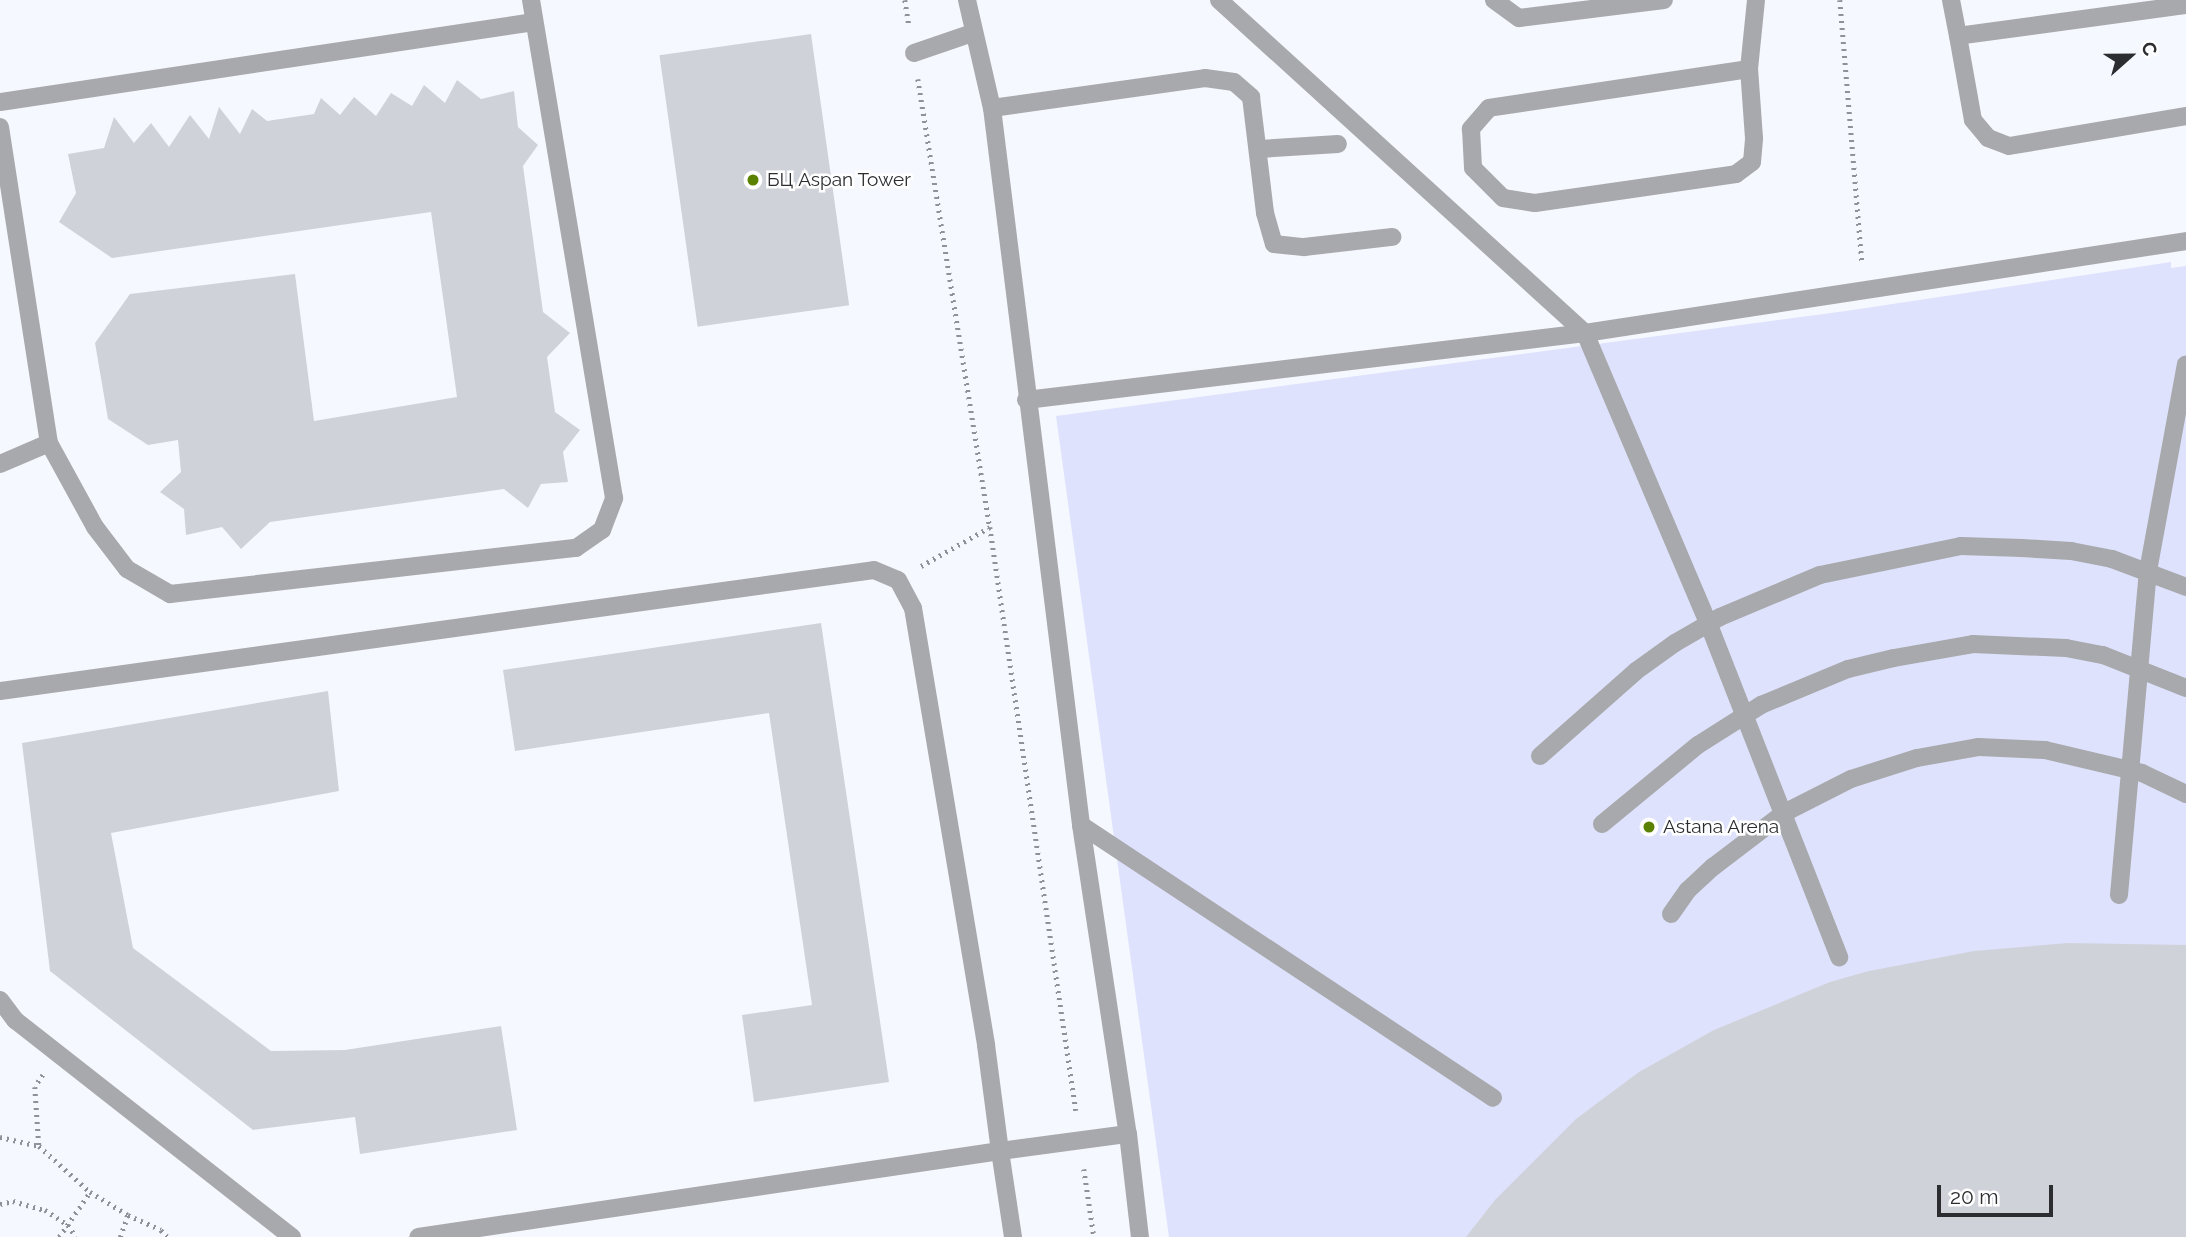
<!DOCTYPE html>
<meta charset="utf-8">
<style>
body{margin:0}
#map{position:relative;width:2186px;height:1237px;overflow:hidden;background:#f6f8ff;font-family:Raleway,sans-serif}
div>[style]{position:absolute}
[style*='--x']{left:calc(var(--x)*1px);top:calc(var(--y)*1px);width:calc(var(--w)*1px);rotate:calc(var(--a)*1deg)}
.green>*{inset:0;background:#dee2fc}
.building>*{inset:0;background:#d0d2da;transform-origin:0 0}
.path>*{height:4.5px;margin-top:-2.25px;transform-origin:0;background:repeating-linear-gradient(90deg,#909196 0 2px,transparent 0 7px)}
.minor>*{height:18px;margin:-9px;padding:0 9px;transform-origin:9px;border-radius:9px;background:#a8a9ac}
.dots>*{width:19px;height:19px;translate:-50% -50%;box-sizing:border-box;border:4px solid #fff;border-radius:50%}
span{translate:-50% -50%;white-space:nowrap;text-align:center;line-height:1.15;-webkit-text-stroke:5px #fff;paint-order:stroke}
.poi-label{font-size:19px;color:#2c2d30}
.left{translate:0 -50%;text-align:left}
.north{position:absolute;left:2095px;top:21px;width:70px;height:70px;-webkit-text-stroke:5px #fff;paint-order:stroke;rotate:69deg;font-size:19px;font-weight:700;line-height:28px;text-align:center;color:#2c2d30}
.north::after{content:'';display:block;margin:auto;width:24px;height:32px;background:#2c2d30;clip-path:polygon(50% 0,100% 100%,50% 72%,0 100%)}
.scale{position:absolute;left:1937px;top:1185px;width:116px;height:32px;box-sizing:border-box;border:4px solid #2c2d30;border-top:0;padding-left:9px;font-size:21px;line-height:24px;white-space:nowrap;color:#2c2d30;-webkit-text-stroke:5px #fff;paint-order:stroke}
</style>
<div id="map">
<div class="green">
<div style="clip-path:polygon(2171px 262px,2171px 268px,2186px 266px,2186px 1237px,1169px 1237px,1056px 416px,1846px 311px)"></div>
</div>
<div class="building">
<div style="left:811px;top:34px;width:274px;height:153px;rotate:82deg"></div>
<div style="clip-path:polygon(457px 80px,481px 99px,514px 91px,518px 127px,538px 145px,523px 166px,543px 312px,570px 333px,547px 357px,555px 412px,580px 430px,563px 452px,568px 482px,541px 484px,528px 508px,504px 489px,270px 522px,241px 549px,222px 527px,186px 535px,184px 509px,160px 492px,181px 472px,178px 440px,148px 445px,108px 419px,95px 343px,130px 294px,295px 274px,314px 421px,457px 397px,431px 212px,112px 258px,59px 222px,76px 193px,68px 154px,104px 148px,114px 117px,134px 143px,151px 123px,169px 147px,190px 115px,209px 139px,219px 107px,240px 134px,252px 109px,267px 121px,314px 114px,321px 98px,340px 115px,354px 97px,376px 116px,391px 93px,412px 106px,424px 85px,445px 103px)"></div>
<div style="clip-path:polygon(821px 623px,889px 1082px,754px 1102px,742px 1015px,812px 1005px,769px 713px,515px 751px,503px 670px)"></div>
<div style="clip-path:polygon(328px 691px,339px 791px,111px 833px,133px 948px,271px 1051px,345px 1050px,501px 1026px,517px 1130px,360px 1154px,355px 1117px,253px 1130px,50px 971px,22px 743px)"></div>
<div style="clip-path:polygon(2068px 943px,2186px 945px,2186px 1237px,1466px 1237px,1495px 1200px,1576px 1119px,1639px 1072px,1714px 1030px,1830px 982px,1869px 971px,1974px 951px)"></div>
</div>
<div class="path">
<div style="--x:905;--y:0;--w:25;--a:81"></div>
<div style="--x:1840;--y:0;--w:264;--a:85.2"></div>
<div style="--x:918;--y:79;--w:454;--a:80.9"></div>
<div style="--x:990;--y:527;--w:590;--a:81.62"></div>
<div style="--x:921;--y:566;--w:79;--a:-29.5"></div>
<div style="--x:43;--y:1075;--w:14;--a:124"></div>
<div style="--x:35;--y:1087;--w:59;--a:86.1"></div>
<div style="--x:39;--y:1146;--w:69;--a:42"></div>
<div style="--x:90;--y:1192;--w:44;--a:31.2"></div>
<div style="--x:128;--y:1215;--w:36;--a:24"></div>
<div style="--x:161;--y:1230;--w:10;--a:45"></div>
<div style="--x:0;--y:1137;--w:40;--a:13"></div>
<div style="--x:1084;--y:1169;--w:69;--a:81.6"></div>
<div style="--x:0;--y:1204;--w:13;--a:-13"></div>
<div style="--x:13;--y:1201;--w:33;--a:16"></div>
<div style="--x:45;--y:1210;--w:27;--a:33"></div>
<div style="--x:68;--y:1225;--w:14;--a:56"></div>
<div style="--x:59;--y:1237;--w:55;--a:-55.4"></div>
<div style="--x:120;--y:1237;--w:23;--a:-70"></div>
</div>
<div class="minor">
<div style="--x:967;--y:0;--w:111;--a:77"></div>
<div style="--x:992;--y:108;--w:723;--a:82.92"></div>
<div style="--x:1081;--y:825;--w:313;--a:81.4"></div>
<div style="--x:1128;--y:1134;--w:104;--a:83.4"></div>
<div style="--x:1219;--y:0;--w:495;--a:42.3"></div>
<div style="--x:1585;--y:333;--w:317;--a:67"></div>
<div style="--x:1709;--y:625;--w:357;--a:68.6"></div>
<div style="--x:1494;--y:0;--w:31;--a:36"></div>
<div style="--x:1519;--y:18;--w:146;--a:-7.1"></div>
<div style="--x:1951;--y:0;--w:37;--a:79"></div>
<div style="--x:2186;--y:5;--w:230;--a:172.3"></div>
<div style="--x:1958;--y:36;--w:85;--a:79.9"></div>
<div style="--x:1973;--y:120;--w:23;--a:50"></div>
<div style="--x:1988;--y:138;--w:22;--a:21"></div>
<div style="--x:2009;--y:146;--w:180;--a:-9.6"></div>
<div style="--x:914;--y:53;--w:61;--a:-19"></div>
<div style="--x:1749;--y:69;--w:263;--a:171.5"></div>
<div style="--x:1489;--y:108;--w:28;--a:131"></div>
<div style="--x:1471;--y:129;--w:39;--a:87"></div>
<div style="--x:1473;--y:168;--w:42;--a:45"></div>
<div style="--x:1503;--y:198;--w:32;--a:9"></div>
<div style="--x:1535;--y:203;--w:203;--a:-8.2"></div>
<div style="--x:1736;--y:174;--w:20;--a:-37"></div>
<div style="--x:1752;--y:162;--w:24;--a:-85"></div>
<div style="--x:1754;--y:138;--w:69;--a:-94.1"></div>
<div style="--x:1749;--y:69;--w:69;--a:-84.2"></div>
<div style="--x:0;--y:102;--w:540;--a:-8.52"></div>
<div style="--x:992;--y:108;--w:215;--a:-8"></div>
<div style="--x:1205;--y:78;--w:29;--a:8"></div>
<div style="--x:1234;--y:82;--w:23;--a:41"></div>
<div style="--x:1251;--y:97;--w:117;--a:83.1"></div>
<div style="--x:1265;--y:213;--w:32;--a:74"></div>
<div style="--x:1274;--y:244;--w:30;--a:6"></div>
<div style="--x:1304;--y:247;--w:89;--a:-6.5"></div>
<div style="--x:0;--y:127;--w:320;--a:81.2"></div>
<div style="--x:49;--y:443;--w:96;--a:61.3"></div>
<div style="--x:95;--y:527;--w:53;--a:52.7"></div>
<div style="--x:127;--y:569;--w:50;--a:30.2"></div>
<div style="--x:170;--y:594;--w:409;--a:-6.5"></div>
<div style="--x:576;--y:548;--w:32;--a:-35"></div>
<div style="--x:602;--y:530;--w:34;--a:-69"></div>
<div style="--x:614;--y:498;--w:505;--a:-99.46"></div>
<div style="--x:1259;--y:149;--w:79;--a:-3.6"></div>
<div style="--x:1026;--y:400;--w:563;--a:-6.83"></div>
<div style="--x:1585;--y:333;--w:608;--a:-8.7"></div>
<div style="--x:0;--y:464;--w:53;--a:-23.2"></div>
<div style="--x:0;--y:691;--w:882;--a:-7.88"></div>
<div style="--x:874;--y:570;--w:26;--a:23"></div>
<div style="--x:898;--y:580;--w:32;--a:62"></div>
<div style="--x:913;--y:608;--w:443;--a:80.5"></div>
<div style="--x:986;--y:1045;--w:107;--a:82.5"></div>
<div style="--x:1000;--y:1151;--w:588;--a:171.59"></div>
<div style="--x:1540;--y:756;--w:128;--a:-41.5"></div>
<div style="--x:1636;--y:671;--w:48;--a:-35.7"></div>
<div style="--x:1675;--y:643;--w:52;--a:-30"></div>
<div style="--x:1720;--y:617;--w:108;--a:-22.8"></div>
<div style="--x:1820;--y:575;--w:144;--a:-11.6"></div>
<div style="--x:1961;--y:546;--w:61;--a:1.9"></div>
<div style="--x:2022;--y:548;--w:49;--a:3.5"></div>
<div style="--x:2071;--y:551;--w:42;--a:11"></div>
<div style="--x:2112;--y:559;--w:79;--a:20.7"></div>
<div style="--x:1602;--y:824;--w:124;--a:-39.5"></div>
<div style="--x:1698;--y:745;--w:75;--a:-32.4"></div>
<div style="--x:1761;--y:705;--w:94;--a:-22.5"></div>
<div style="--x:1848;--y:669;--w:47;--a:-13.4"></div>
<div style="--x:1894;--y:658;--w:80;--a:-10"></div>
<div style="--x:1973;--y:644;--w:93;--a:2.5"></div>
<div style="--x:2066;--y:648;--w:38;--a:11"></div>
<div style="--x:2103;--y:655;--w:89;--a:21.7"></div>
<div style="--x:1081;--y:825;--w:494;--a:33.5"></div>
<div style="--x:2119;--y:895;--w:325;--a:-84.9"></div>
<div style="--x:2148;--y:571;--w:210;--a:-79.6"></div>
<div style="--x:1671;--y:914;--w:29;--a:-55"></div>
<div style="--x:1688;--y:890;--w:34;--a:-43"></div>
<div style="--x:1713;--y:867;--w:89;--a:-37.3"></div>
<div style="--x:1784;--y:813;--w:75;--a:-26.9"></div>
<div style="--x:1851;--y:779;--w:69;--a:-17.7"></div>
<div style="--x:1917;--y:758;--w:63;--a:-10.1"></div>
<div style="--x:1979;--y:747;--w:66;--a:2.6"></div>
<div style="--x:2045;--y:750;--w:100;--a:13.3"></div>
<div style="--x:2142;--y:773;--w:49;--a:25.5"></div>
<div style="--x:0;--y:1000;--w:25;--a:53"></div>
<div style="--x:15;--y:1020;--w:352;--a:38.1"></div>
<div style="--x:1013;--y:1237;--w:87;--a:-98.6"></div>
<div style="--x:1000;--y:1151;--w:129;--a:-7.6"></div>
</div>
<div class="dots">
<div style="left:753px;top:180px;background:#5b8101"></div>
<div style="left:1649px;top:827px;background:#5b8101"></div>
</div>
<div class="poi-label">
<span class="left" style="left:767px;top:180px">БЦ Aspan Tower</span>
<span class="left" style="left:1663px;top:827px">Astana Arena</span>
</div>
<div class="north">С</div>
<div class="scale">20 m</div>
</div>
